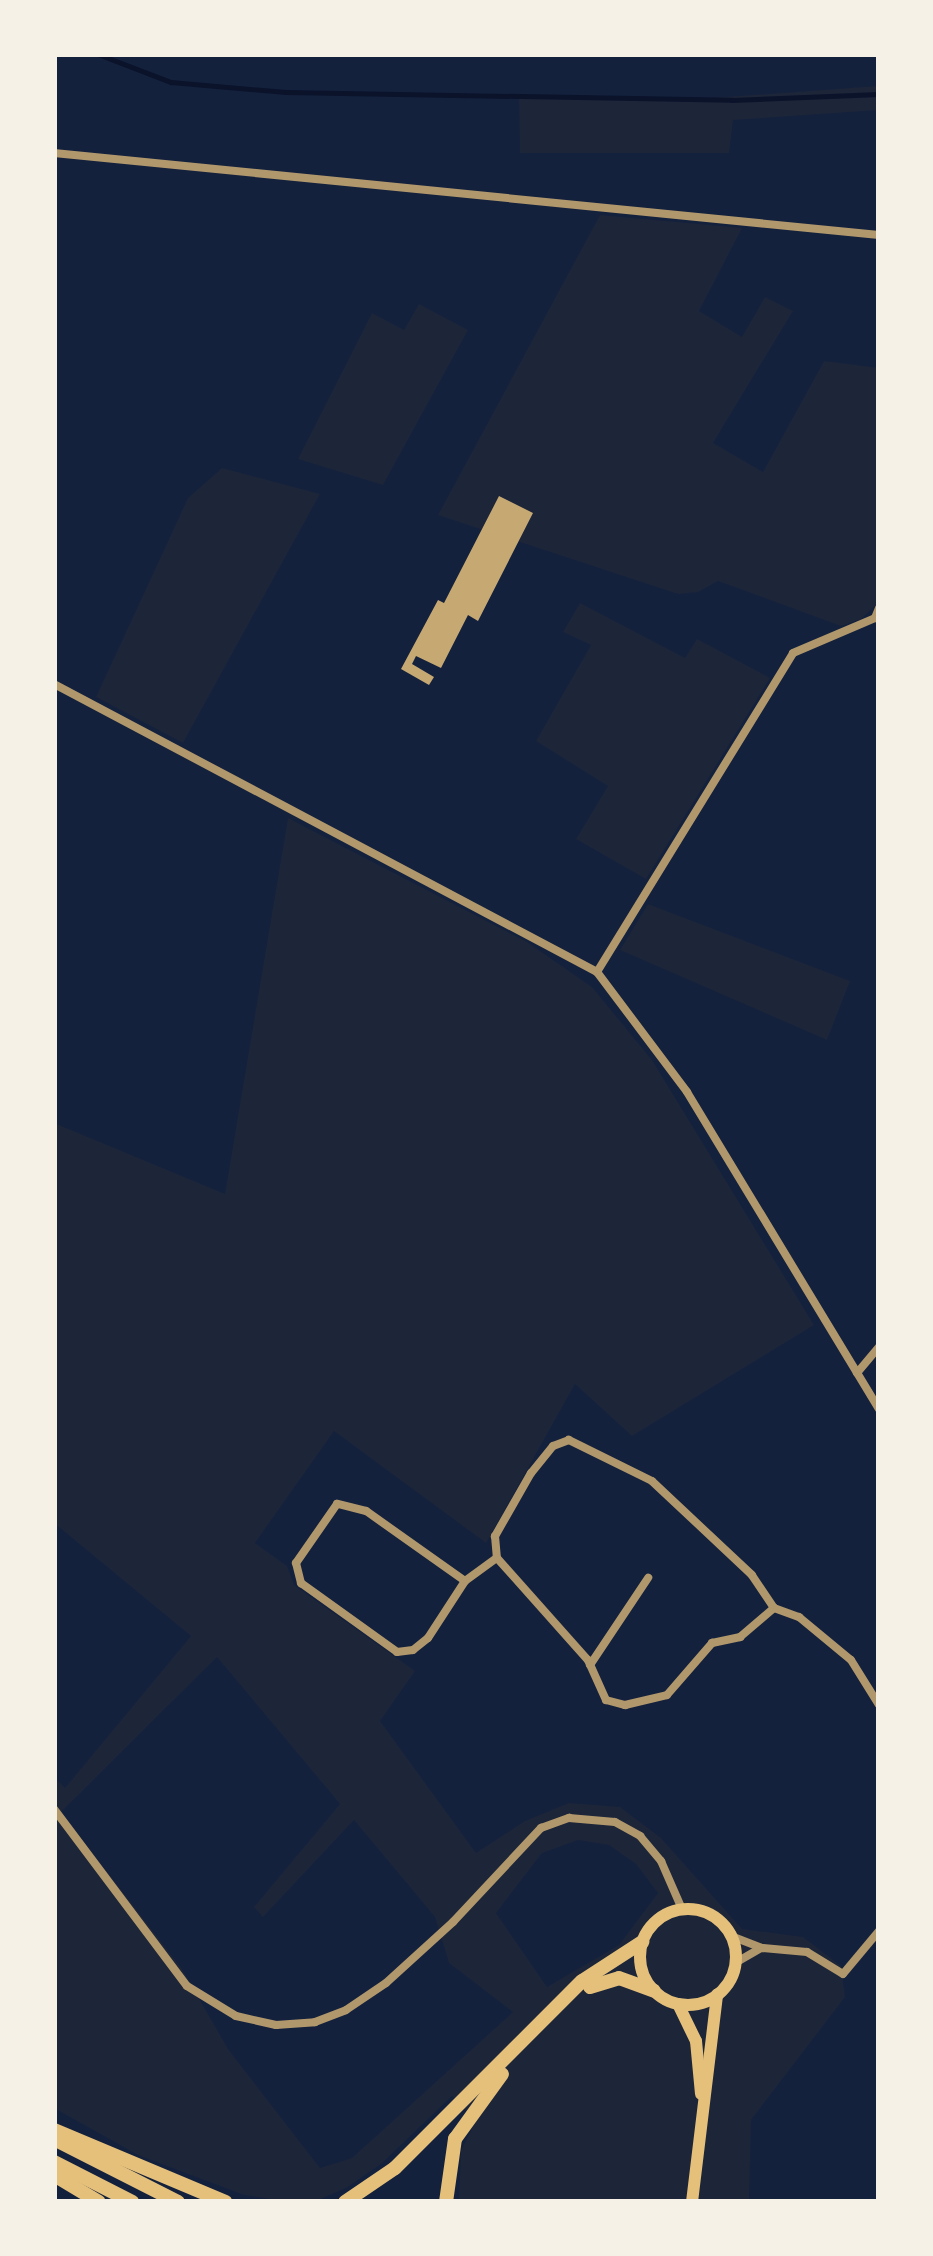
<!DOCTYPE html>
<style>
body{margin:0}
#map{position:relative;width:933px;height:2256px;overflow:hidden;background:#14213d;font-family:"Asap Condensed",sans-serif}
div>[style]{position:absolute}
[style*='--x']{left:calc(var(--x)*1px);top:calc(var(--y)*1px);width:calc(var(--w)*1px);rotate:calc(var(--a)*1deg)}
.green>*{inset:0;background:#1d2539}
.stream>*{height:4.5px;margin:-2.25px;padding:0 2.25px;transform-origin:2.25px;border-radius:2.25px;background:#0b132b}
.building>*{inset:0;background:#c6a872}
.minor>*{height:8px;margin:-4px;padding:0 4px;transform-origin:4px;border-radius:4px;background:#b1986c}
.primary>*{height:12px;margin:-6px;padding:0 6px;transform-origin:6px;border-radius:6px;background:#e5c07b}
.primary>.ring{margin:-6px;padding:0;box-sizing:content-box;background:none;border:12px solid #e5c07b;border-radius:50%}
.trunk>*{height:14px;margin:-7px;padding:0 7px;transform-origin:7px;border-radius:7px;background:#e5c07b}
span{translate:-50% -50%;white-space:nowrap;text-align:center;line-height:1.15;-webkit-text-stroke:9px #f6f1e7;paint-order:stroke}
.frame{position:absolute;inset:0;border:57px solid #f6f1e7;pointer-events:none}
</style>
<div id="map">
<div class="green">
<div style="clip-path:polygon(878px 86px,879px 110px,733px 120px,729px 153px,520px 153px,519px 95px,698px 99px)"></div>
<div style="clip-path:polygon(600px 215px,742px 228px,699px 311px,742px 337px,765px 297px,793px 311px,713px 443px,763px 472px,824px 361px,879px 368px,879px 602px,861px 619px,841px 626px,718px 581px,698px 592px,678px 594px,438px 515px)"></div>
<div style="clip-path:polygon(419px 304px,468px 330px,383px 485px,298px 459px,372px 313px,404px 330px)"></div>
<div style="clip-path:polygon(222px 468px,320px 494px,183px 743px,96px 697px,188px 498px)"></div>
<div style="clip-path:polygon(580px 603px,685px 658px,697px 639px,770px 678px,646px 879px,576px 839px,608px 786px,536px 741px,591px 645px,563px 632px)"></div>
<div style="clip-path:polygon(evenodd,288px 818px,527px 942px,592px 987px,652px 1060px,814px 1325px,632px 1436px,575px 1384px,486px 1543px,334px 1431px,255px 1543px,287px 1566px,294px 1585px,415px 1671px,380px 1721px,476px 1853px,525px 1821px,569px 1803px,620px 1807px,661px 1838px,742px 1929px,803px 1937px,841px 1966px,845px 1997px,751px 2120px,749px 2202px,459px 2202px,461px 2151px,476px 2121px,452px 2096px,381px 2164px,346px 2188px,316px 2201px,290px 2202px,244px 2195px,138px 2155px,54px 2108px,54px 1777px,65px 1788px,191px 1636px,54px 1523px,54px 1123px,225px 1194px,288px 818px,217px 1657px,340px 1804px,254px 1907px,263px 1917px,354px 1820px,435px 1917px,449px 1963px,513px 2012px,352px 2158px,320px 2168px,228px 2049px,182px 1969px,61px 1812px,217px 1657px,288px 818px,578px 1840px,609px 1845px,636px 1864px,658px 1893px,619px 1945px,547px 1987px,496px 1913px,542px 1853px,578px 1840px)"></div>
<div style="clip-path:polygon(648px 904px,850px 981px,827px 1040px,620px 950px)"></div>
</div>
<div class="stream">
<div style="--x:98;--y:54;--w:78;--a:21"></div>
<div style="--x:171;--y:82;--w:115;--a:5"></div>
<div style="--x:286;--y:92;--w:446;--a:1"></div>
<div style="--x:732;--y:100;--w:147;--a:-2.3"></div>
</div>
<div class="building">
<div style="clip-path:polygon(499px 496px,533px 513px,478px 621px,468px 615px,441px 668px,416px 656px,412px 664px,434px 677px,429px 685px,401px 669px,438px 600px,444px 603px)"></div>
</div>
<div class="minor">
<div style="--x:54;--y:153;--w:829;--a:5.68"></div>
<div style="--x:54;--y:684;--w:615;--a:27.94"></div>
<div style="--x:597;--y:972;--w:150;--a:53.1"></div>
<div style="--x:687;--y:1092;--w:371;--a:58.8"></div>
<div style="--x:597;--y:972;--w:374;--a:-58.4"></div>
<div style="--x:793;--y:653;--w:89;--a:-23.1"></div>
<div style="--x:875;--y:618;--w:11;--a:-68"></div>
<div style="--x:857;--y:1373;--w:34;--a:-50"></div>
<div style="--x:465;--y:1581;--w:121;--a:-144.7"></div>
<div style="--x:366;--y:1511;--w:30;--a:-166"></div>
<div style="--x:337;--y:1504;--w:72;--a:124.8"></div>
<div style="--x:296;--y:1563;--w:21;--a:76"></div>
<div style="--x:301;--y:1583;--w:118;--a:35.7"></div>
<div style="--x:397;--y:1652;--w:16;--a:-7"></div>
<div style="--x:413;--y:1650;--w:19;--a:-39"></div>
<div style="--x:428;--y:1638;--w:68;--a:-57"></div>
<div style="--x:465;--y:1581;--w:39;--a:-36"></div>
<div style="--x:774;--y:1608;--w:40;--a:-124"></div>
<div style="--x:752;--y:1575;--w:137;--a:-136.8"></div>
<div style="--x:652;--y:1481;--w:93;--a:-153.7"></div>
<div style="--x:569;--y:1440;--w:17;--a:159"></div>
<div style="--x:553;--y:1446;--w:35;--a:129"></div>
<div style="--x:531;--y:1473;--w:73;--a:119.7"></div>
<div style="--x:495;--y:1536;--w:22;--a:85"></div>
<div style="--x:497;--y:1558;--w:137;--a:48.3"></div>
<div style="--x:588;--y:1660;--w:44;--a:65.8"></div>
<div style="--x:606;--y:1700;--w:20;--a:15"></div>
<div style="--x:625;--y:1705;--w:43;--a:-13.4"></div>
<div style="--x:667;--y:1695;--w:69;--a:-49.1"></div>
<div style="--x:712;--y:1643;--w:29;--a:-12"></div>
<div style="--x:740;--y:1637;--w:45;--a:-40.5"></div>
<div style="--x:774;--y:1608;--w:27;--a:20"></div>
<div style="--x:799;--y:1617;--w:67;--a:39.6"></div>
<div style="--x:851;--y:1660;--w:53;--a:58.1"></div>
<div style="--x:590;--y:1665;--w:105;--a:-56.3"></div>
<div style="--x:54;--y:1809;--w:221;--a:53.1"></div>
<div style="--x:187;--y:1986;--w:57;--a:31.5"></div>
<div style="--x:236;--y:2016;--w:41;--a:12.7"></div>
<div style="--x:276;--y:2025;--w:39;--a:-4"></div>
<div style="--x:315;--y:2022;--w:33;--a:-21"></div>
<div style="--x:346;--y:2010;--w:48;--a:-34"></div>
<div style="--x:386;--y:1983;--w:91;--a:-42.3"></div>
<div style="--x:453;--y:1922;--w:129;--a:-46.9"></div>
<div style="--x:541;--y:1828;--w:30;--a:-20"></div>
<div style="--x:569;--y:1818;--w:46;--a:5"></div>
<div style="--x:615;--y:1822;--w:29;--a:29"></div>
<div style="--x:640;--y:1836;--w:33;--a:50"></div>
<div style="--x:661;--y:1861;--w:52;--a:66.4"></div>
<div style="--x:731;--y:1936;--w:34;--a:21"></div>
<div style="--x:763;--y:1948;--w:44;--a:5.2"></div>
<div style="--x:807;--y:1952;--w:42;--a:31.4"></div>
<div style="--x:843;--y:1974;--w:56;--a:-50.1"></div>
<div style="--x:735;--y:1963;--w:30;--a:-30"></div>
</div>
<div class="primary">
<div class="ring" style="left:640px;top:1909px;width:84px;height:84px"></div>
<div style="--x:678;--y:2004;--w:41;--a:64.1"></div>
<div style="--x:696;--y:2041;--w:53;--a:84.6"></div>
<div style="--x:692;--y:2202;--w:209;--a:-83.1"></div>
</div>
<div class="trunk">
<div style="--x:590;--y:1987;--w:30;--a:-17"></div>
<div style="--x:619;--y:1978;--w:37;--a:20"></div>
<div style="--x:54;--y:2130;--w:186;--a:22.8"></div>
<div style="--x:54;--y:2139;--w:139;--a:26.9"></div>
<div style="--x:54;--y:2162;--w:88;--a:27.1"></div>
<div style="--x:54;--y:2175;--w:52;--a:31"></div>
<div style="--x:345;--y:2202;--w:60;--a:-34.2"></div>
<div style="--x:395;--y:2168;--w:264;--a:-45"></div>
<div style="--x:582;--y:1981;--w:72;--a:-33"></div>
<div style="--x:446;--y:2202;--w:64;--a:-81.9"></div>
<div style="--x:455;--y:2139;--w:80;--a:-54.1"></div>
</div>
<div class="frame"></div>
</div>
